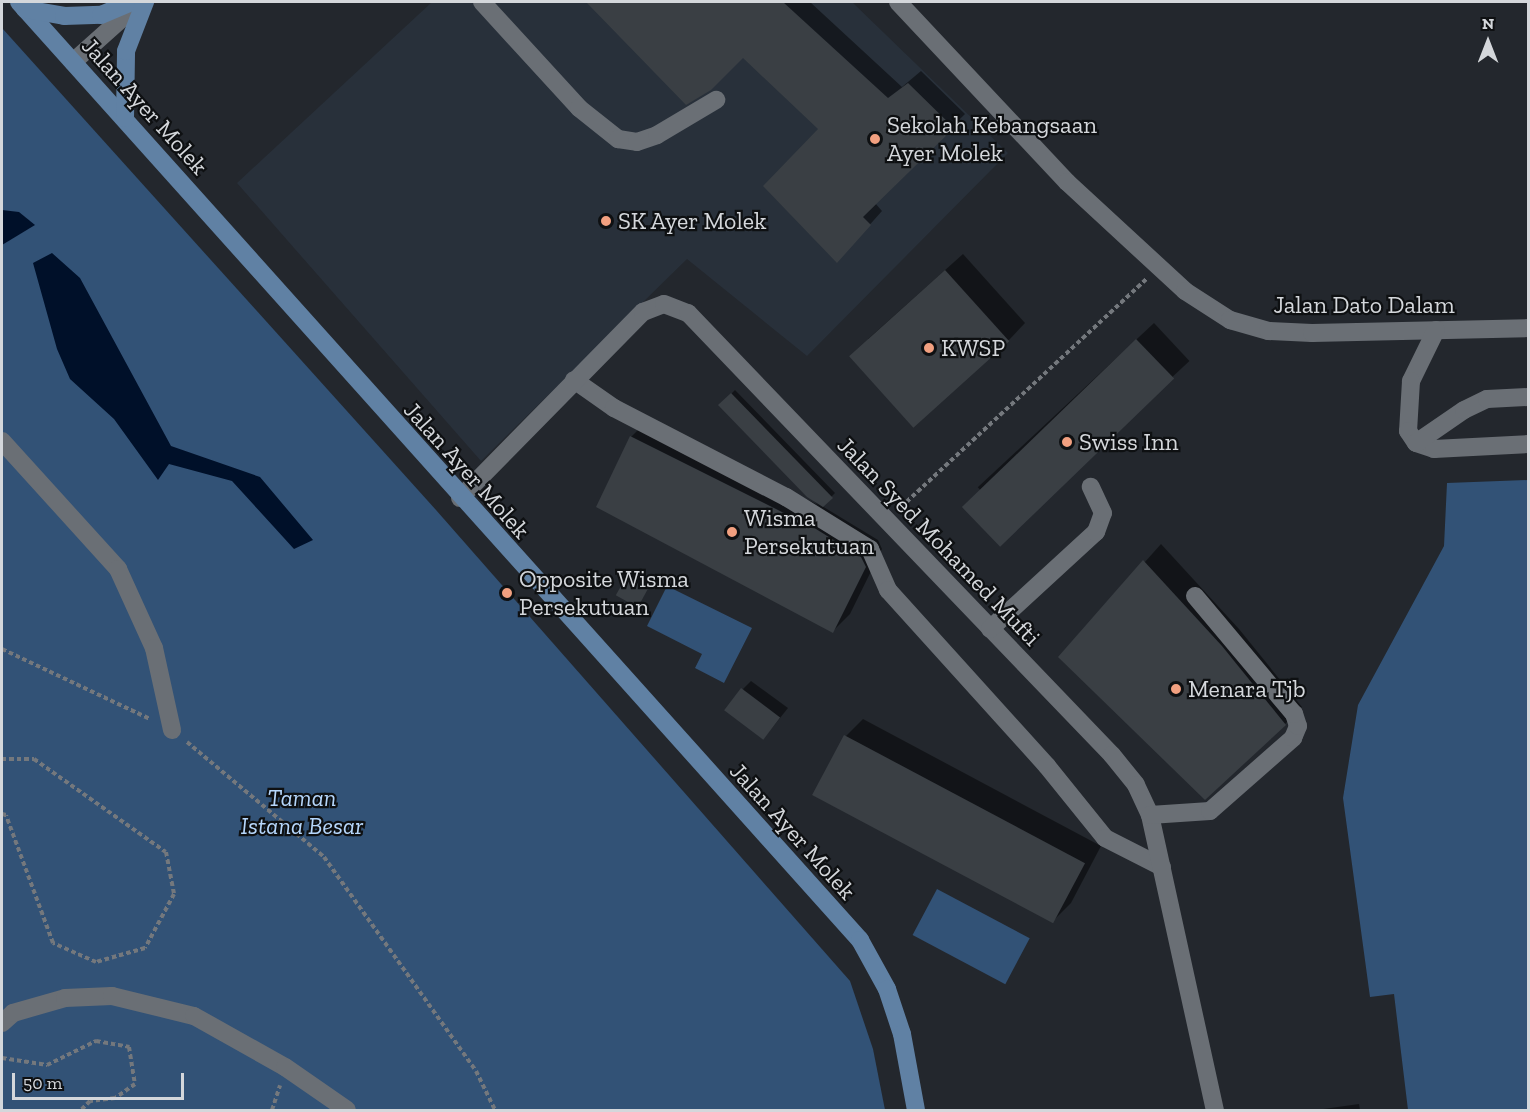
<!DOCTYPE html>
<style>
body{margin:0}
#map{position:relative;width:1530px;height:1112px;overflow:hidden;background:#23272d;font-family:"Zilla Slab",serif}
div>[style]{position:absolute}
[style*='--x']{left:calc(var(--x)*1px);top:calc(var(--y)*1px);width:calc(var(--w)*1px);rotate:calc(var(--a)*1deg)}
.built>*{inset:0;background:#28303a}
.green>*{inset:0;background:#325276;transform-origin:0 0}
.water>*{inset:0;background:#001029}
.shadow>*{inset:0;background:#0007;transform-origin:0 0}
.building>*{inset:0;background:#3a3f44;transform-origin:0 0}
.path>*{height:4px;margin-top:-2px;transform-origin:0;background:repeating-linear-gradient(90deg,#74787d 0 4.5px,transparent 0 7.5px)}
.minor>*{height:18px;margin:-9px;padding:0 9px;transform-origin:9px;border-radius:9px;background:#6a6f75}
.major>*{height:18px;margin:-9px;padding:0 9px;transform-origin:9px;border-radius:9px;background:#6081a4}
.dots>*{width:16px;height:16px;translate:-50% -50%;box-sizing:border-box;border:3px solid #0e1012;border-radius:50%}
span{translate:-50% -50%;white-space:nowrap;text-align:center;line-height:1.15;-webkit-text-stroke:4.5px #0e1012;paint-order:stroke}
.street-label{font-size:24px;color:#d4d7db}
.poi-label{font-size:24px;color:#d4d7db}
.left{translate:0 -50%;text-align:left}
.park-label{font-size:24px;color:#b6d7fc;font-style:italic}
.frame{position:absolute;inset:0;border:3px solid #d4d7db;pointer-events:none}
.north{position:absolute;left:1458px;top:12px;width:60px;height:60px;-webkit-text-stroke:4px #0e1012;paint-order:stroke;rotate:0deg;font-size:16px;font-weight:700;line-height:24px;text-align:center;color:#d4d7db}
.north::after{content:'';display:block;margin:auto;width:21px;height:27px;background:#d4d7db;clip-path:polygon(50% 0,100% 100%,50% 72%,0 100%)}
.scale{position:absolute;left:12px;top:1073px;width:172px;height:27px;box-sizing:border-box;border:3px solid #d4d7db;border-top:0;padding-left:8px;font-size:18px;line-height:21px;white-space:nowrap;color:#d4d7db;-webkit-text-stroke:4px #0e1012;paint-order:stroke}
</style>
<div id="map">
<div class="built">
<div style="clip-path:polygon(432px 2px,852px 2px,1008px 153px,807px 356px,687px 259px,481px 461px,237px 183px)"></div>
</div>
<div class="green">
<div style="clip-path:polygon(2px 28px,436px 510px,850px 981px,873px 1049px,885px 1110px,2px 1110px)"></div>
<div style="clip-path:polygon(1528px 480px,1528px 1110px,1408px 1110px,1394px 994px,1370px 997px,1343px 798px,1358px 705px,1444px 546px,1447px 483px)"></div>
<div style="clip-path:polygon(667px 586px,752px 628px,724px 683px,695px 668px,702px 654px,647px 626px)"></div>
<div style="left:937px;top:889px;width:105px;height:52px;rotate:28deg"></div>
</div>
<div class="water">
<div style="clip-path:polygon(2px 210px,19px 212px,35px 225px,2px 245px)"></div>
<div style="clip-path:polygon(52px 253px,80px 278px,171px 446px,260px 477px,313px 540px,294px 549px,232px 481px,169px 464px,158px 480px,114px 419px,70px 379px,57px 349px,33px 263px)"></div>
</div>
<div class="shadow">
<div style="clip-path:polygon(588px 2px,810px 2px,902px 87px,921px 71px,965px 114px,875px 203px,882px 211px,849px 248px,820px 129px,743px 56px,686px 103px)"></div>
<div style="clip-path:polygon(963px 254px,1025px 323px,1009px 340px,868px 339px)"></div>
<div style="left:1154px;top:323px;width:52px;height:241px;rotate:47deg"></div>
<div style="clip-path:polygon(735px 390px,835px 493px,822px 506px,878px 540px,882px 549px,850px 614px,833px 631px,631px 437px,648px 420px,818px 505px,720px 405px)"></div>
<div style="clip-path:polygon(1161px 544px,1239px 629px,1302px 707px,1285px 724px,1060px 657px)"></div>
<div style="clip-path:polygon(631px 574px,650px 584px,638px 604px,627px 578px)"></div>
<div style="clip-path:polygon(751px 681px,788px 708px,764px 738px,743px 689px)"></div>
<div style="clip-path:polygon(863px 719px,1101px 846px,1071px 903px,1054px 920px,815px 796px,846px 736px)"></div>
<div style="clip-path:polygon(1359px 1104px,1360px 1110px,1316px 1110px)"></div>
</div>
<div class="building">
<div style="clip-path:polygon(586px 2px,783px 2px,888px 98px,908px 83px,954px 128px,863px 217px,871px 225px,837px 263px,763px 186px,818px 129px,743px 58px,711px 90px,686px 105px)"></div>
<div style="left:945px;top:270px;width:96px;height:129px;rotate:48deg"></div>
<div style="left:1136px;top:339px;width:55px;height:242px;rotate:46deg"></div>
<div style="clip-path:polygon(731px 393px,833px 498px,823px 507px,807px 497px,718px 405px)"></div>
<div style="clip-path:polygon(630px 436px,816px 529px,861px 557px,866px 567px,833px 633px,596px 507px)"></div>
<div style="clip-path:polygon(1143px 560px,1222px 646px,1286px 725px,1205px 800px,1058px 657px)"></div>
<div style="left:626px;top:577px;width:25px;height:21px;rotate:29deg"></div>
<div style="left:741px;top:688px;width:49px;height:28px;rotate:37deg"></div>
<div style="left:844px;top:735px;width:273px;height:68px;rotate:28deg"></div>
</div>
<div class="path">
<div style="--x:901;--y:507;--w:335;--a:-42.9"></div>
<div style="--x:2;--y:649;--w:164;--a:25.3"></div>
<div style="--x:187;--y:742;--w:179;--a:40"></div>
<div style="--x:324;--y:857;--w:262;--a:54.6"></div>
<div style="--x:476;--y:1071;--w:43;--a:64"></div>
<div style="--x:2;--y:759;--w:32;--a:0"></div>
<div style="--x:34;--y:759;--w:161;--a:35.2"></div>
<div style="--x:166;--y:852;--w:43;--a:79.2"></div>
<div style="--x:174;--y:894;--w:61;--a:118.2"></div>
<div style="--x:145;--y:948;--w:51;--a:164.1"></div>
<div style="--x:96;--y:962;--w:47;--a:-156.2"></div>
<div style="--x:53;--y:943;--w:136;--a:-110.2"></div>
<div style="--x:6;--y:815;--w:4;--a:-166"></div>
<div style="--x:2;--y:1058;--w:46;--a:8.8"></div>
<div style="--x:47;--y:1065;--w:55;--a:-26.1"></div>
<div style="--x:96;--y:1041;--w:34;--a:10"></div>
<div style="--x:129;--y:1047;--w:37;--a:81"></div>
<div style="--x:135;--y:1084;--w:24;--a:145"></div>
<div style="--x:115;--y:1098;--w:25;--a:173"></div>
<div style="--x:90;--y:1101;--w:13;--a:135"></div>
<div style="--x:272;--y:1110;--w:26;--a:-72"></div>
</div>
<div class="minor">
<div style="--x:482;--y:2;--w:144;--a:47.5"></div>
<div style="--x:579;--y:108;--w:50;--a:38.5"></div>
<div style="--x:618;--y:139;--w:19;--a:9"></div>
<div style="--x:637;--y:142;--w:21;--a:-19"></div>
<div style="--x:657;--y:135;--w:69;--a:-30.7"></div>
<div style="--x:898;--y:2;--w:247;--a:46.8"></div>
<div style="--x:1067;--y:182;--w:161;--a:42.7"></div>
<div style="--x:1185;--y:291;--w:54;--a:32.8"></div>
<div style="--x:1230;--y:320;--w:40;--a:16"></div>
<div style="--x:1268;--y:331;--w:44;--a:2.6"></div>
<div style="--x:1312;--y:333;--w:216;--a:-1.3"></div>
<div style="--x:73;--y:62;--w:90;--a:-41.8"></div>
<div style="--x:1436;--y:330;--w:57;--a:116.1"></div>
<div style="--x:1411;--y:381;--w:50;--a:93.4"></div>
<div style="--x:1408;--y:431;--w:14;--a:56"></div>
<div style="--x:1416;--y:443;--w:19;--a:18"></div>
<div style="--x:1434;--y:449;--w:94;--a:-3"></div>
<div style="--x:574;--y:380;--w:49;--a:35"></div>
<div style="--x:614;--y:408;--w:194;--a:27.4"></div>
<div style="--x:786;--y:497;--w:99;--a:31.8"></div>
<div style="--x:870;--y:549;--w:45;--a:66.3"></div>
<div style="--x:888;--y:590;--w:237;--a:47.9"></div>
<div style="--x:1047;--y:766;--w:92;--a:51.1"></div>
<div style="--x:1105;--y:838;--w:64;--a:27"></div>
<div style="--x:2;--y:441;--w:173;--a:47.8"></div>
<div style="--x:118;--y:569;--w:87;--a:65.5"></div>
<div style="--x:154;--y:648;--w:84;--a:77.6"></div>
<div style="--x:1416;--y:443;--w:58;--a:-34.5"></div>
<div style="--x:1464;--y:410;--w:25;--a:-26"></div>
<div style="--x:1487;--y:399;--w:41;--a:-2.8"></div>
<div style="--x:460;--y:498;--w:261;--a:-45.5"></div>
<div style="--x:643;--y:312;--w:22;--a:-21"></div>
<div style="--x:664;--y:304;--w:26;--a:21"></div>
<div style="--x:688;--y:313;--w:612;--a:46.19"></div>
<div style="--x:1112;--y:755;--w:38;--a:51"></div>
<div style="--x:1136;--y:785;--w:33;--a:65"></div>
<div style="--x:1150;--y:815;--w:302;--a:77.6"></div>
<div style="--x:990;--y:629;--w:144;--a:-42.5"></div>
<div style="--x:1096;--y:532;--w:20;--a:-70"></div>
<div style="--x:1103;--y:513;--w:29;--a:-115"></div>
<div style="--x:1150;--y:815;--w:60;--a:-3.8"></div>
<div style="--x:1210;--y:811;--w:111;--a:-41.3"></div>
<div style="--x:1293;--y:738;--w:13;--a:-67"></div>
<div style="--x:1298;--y:726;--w:13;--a:-108"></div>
<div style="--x:1294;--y:714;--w:154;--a:-130"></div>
<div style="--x:2;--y:1023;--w:15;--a:-42"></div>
<div style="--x:13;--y:1013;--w:54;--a:-16.1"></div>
<div style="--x:65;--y:998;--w:47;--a:-2.4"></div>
<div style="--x:112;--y:996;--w:84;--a:13.7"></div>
<div style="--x:194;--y:1016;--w:104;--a:29.3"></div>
<div style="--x:285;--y:1067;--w:75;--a:34.7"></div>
</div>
<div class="major">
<div style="--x:19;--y:2;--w:1260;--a:48.12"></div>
<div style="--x:860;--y:940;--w:56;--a:61.1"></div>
<div style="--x:887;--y:989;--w:47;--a:71.6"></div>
<div style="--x:902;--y:1034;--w:77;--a:79.6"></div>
<div style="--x:25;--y:9;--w:40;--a:10"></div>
<div style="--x:64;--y:16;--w:37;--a:-2"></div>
<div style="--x:101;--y:15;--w:34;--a:-23"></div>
<div style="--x:125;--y:118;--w:67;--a:-89.1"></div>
<div style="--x:126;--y:51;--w:53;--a:-68.8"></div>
</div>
<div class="dots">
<div style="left:875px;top:139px;background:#f2a080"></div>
<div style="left:606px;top:221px;background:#f2a080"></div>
<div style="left:929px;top:348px;background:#f2a080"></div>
<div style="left:1067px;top:442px;background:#f2a080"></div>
<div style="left:732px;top:532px;background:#f2a080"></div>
<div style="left:507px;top:593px;background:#f2a080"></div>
<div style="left:1176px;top:689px;background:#f2a080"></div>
</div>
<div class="street-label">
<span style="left:145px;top:106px;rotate:48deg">Jalan Ayer Molek</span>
<span style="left:1364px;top:305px">Jalan Dato Dalam</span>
<span style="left:467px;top:470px;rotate:48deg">Jalan Ayer Molek</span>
<span style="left:939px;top:541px;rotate:46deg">Jalan Syed Mohamed Mufti</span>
<span style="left:793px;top:831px;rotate:48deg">Jalan Ayer Molek</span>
</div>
<div class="poi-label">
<span class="left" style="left:887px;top:139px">Sekolah Kebangsaan<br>Ayer Molek</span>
<span class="left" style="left:618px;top:221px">SK Ayer Molek</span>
<span class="left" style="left:941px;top:348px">KWSP</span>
<span class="left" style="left:1079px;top:442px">Swiss Inn</span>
<span class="left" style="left:744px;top:532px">Wisma<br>Persekutuan</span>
<span class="left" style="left:519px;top:593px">Opposite Wisma<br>Persekutuan</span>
<span class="left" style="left:1188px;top:689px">Menara Tjb</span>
</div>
<div class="park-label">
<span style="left:302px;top:812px">Taman<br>Istana Besar</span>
</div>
<div class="frame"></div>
<div class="north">N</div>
<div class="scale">50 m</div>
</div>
